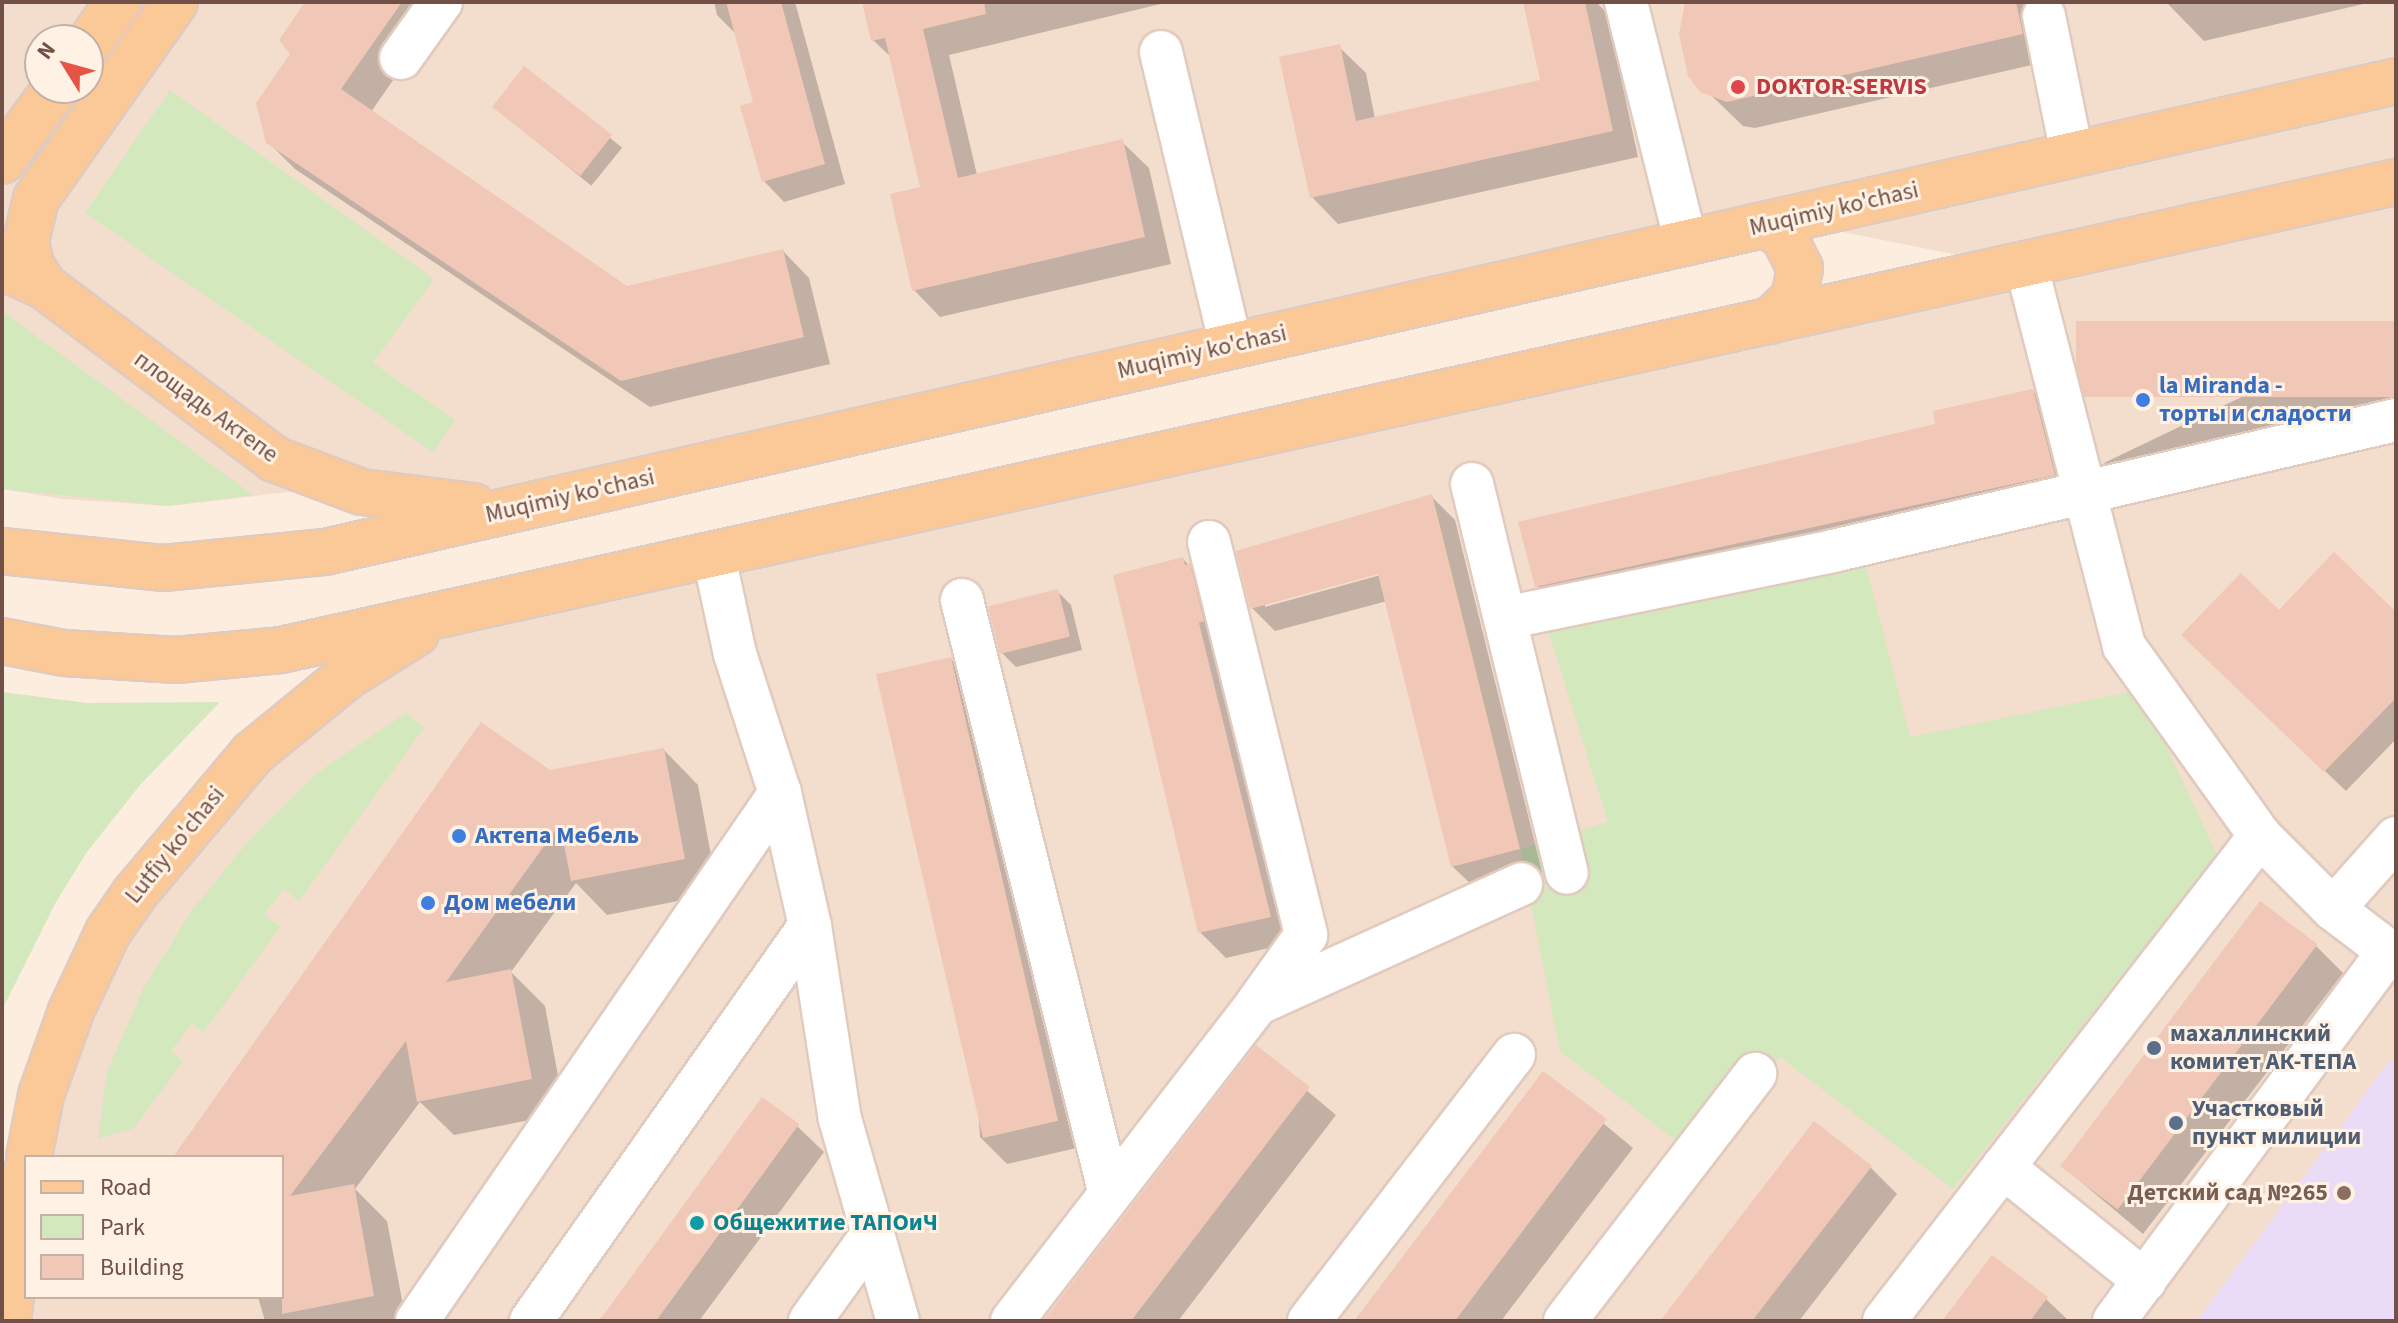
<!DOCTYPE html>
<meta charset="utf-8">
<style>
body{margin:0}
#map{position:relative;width:2398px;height:1323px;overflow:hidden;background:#fceddf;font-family:"Source Sans 3",sans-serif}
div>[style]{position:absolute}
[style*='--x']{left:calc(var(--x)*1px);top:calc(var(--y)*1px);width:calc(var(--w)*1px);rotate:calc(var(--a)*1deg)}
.residential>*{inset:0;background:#f3ddcd}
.education>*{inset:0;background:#eadcf7}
.green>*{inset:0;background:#d4e8be}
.shadow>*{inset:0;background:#0003;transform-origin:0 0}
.building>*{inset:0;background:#f1c7b7;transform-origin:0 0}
.roads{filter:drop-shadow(2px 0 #e1cabe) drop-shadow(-2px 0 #e1cabe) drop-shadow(0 2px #e1cabe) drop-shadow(0 -2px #e1cabe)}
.minor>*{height:42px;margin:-21px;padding:0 21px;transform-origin:21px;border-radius:21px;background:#fff}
.major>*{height:44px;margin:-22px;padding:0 22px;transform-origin:22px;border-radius:22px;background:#fac997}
.dots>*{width:22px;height:22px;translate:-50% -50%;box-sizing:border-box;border:4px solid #fff1e4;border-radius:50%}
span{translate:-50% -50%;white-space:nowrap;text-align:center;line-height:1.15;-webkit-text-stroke:6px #fff1e4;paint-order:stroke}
.health-label{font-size:24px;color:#be3a42;font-weight:700}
.left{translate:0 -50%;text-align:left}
.street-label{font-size:24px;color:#715147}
.shop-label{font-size:24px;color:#366cbe;font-weight:700}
.service-label{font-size:24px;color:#4e5e75;font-weight:700}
.education-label{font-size:24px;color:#785e54;font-weight:700}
.right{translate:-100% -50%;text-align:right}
.culture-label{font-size:24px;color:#0d838f;font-weight:700}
.frame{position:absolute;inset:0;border:4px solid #715147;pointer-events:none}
.legend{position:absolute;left:24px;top:1155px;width:260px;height:144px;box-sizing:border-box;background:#fff1e4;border:2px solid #c6b1a5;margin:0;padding:10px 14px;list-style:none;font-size:24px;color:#715147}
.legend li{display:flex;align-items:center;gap:16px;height:40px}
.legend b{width:40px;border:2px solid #c6b1a5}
.north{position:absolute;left:24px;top:24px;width:80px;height:80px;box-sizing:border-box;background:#fff1e4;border:2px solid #c6b1a5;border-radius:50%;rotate:307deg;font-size:22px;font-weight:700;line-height:32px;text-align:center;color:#715147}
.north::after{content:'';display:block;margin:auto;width:28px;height:36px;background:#e55444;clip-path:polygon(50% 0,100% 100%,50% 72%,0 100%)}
</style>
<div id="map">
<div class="residential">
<div style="clip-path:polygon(evenodd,2px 2px,2396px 2px,2396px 1321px,8px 1321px,26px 1297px,282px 1297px,282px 1157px,29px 1157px,162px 858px,438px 619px,2013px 266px,1783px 220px,527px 506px,342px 486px,168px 506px,63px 499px,2px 489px,2px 2px,40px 40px,88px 40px,88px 88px,40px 88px,40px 40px)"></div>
</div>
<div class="education">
<div style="clip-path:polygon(2390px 1060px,2396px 1065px,2396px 1321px,2197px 1321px)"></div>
</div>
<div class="green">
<div style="clip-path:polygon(170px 90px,434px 279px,373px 363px,455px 420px,433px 452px,85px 213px)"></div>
<div style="clip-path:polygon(2px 311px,253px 495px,168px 506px,2px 489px)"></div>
<div style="clip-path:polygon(1866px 566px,1910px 737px,2140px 690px,2217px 855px,1953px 1189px,1780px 1057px,1693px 1154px,1560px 1051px,1520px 849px,1608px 822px,1546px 624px)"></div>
<div style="clip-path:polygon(2px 692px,87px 703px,220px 702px,140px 785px,87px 852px,56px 902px,2px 1010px)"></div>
<div style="clip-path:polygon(406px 713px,424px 728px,299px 901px,284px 889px,264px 914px,280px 927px,204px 1032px,192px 1024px,171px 1051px,183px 1061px,134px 1128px,98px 1139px,107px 1072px,144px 987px,193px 909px,251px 838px,317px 773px)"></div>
</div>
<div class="shadow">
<div style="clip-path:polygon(307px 2px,447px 2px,371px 112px,627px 288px,783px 251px,809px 278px,830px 364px,650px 407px,295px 169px,268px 142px)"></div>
<div style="clip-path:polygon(714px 2px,795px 2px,845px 184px,784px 202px,764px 181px,756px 104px,736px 34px,717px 15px)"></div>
<div style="clip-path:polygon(864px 2px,1169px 2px,949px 55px,977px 175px,1122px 142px,1149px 168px,1171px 264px,940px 317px,914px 290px,922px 188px,893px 59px,873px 40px)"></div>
<div style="clip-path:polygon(1525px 2px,1596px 2px,1607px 13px,1638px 157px,1338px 224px,1312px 197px,1339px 47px,1366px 73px,1375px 119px,1543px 82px)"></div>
<div style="clip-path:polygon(1689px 2px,2034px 2px,2049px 61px,1755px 128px,1743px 126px,1690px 75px)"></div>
<div style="clip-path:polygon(2166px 2px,2372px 2px,2204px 41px)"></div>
<div style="left:525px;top:69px;width:125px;height:49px;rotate:39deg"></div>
<div style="clip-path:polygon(2396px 323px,2396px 433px,2135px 494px,2104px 463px)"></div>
<div style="clip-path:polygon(2033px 391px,2061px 420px,2083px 503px,1566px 615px,1537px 586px)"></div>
<div style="clip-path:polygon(evenodd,1432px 497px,1455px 520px,1542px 872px,1476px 889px,1452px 866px,1387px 601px,1275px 631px,1252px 608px,1432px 497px,1387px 570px,1388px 573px,1265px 607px,1265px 603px,1387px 570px)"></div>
<div style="clip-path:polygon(1183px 559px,1214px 591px,1295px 942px,1226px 958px,1200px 932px)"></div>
<div style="clip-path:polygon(1058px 592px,1071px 605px,1082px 650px,1016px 667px,1002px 653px)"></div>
<div style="clip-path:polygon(2279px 613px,2396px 615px,2396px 739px,2346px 791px,2204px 656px)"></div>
<div style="clip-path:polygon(951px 659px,978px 686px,1081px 1147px,1007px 1164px,980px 1137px)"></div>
<div style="clip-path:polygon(664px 750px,698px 785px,718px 893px,607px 915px,576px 883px,511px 972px,545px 1006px,565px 1113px,454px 1135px,420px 1102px,355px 1189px,387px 1221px,406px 1321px,265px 1321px,258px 1297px,282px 1297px,282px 1157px,176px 1157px,550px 772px)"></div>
<div style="clip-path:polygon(2316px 946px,2343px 973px,2143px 1234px,2061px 1165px)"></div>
<div style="clip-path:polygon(1256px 1048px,1336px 1115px,1178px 1321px,1061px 1321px)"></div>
<div style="clip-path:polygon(1544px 1074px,1633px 1148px,1501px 1321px,1356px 1321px)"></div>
<div style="clip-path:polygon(797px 1126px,824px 1152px,699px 1321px,598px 1321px)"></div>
<div style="clip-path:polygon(1870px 1167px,1897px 1194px,1799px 1321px,1662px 1321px)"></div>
<div style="clip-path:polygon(2046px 1299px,2069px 1321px,1945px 1321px)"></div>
</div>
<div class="building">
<div style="clip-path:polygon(305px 2px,402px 2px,341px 89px,627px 286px,783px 249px,804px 337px,621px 381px,266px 143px,256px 103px,290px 54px,279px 40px)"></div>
<div style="clip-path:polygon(726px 2px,781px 2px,825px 164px,762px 182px,740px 106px,753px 102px)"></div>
<div style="clip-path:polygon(862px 2px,984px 2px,986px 14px,923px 29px,958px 178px,1123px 139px,1145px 237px,912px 291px,890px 194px,920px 187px,885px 38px,871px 41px)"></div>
<div style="clip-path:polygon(1523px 2px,1585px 2px,1613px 131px,1310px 198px,1279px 57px,1340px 44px,1356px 121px,1540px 80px)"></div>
<div style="clip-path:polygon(1685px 2px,2016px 2px,2023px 34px,1727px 102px,1700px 92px,1688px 76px,1679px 34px)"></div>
<div style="left:524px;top:66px;width:112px;height:52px;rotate:38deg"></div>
<div style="left:2396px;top:321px;width:76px;height:320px;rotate:90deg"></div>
<div style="clip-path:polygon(2033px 389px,2055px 475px,1535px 587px,1518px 522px,1935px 424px,1933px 411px)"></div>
<div style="clip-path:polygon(1432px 494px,1520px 849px,1451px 867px,1378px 574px,1250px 609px,1236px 551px)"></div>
<div style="clip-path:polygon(2334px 552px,2396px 612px,2396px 698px,2324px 772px,2181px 635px,2241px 573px,2279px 610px)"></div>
<div style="clip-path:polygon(1183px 557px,1185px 565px,1190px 563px,1204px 621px,1199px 623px,1271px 917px,1198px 933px,1113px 575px)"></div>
<div style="left:1058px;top:589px;width:49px;height:72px;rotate:76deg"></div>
<div style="left:951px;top:657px;width:476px;height:77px;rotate:77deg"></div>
<div style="clip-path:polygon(481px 722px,550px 770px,664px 748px,685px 859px,571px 881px,560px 824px,446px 982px,511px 969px,532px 1079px,417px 1102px,406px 1041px,290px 1196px,354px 1184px,374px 1296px,282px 1314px,282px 1157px,173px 1157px)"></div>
<div style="left:2260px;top:901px;width:72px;height:332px;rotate:37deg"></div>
<div style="clip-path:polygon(1256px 1045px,1310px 1087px,1131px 1321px,1043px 1321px)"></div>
<div style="clip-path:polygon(1543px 1071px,1607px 1119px,1455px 1321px,1354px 1321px)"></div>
<div style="left:762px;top:1097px;width:46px;height:279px;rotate:36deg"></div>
<div style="clip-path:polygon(1814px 1121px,1872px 1166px,1752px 1321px,1660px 1321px)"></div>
<div style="clip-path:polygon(1992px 1255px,2048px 1297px,2030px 1321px,1942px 1321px)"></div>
</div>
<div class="roads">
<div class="minor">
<div style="--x:1626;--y:2;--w:247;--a:76"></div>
<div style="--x:2044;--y:16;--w:141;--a:78.5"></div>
<div style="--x:1161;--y:52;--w:302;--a:76.6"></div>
<div style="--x:401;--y:58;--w:69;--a:-54.5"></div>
<div style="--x:2026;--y:264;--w:394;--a:75.6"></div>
<div style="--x:2124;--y:646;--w:234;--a:54.4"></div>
<div style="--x:2260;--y:836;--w:103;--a:45"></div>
<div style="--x:2333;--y:909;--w:79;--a:37.3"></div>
<div style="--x:1472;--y:484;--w:400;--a:76.3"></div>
<div style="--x:1209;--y:542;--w:405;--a:76.1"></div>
<div style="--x:1306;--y:935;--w:82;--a:125.6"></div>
<div style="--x:714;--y:557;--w:99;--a:77.8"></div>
<div style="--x:735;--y:654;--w:146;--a:72.1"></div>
<div style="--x:780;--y:793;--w:136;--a:77.3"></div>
<div style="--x:810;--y:926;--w:195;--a:81.2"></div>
<div style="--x:840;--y:1119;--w:210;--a:74"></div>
<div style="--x:962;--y:600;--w:609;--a:76.03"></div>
<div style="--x:1505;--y:618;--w:335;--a:-11.5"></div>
<div style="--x:1833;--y:551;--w:578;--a:-13.1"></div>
<div style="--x:2333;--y:909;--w:95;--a:-48.4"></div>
<div style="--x:2003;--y:1167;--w:182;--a:38.8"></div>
<div style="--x:417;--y:1321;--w:641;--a:-55.49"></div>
<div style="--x:531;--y:1321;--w:484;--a:-54.8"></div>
<div style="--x:810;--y:1321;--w:105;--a:-54.3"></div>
<div style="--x:1012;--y:1321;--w:401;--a:-52.3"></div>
<div style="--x:1257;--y:1004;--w:290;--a:-24.4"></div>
<div style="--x:1309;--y:1321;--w:336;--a:-52.4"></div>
<div style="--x:1565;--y:1321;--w:312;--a:-52.4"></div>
<div style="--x:1884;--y:1321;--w:614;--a:-52.22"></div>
<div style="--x:2114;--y:1321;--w:460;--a:-53.4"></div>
</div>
<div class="major">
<div style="--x:88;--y:45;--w:52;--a:-55.1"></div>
<div style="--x:2;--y:161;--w:91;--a:-53.5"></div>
<div style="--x:1757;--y:226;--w:12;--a:0"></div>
<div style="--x:1769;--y:226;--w:19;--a:36"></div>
<div style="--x:1784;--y:237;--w:35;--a:63"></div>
<div style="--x:1800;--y:268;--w:31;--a:101"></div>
<div style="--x:1794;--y:298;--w:33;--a:136"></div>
<div style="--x:2;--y:267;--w:46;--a:24.3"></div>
<div style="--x:44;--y:286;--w:288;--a:36.9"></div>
<div style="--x:274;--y:459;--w:94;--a:20.6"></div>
<div style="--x:362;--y:492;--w:112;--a:7.2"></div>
<div style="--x:44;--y:286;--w:25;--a:-122"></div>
<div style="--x:31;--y:265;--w:25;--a:-102"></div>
<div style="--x:26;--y:241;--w:43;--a:-76.6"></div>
<div style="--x:36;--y:199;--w:241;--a:-54.8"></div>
<div style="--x:2;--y:551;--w:163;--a:6"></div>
<div style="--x:164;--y:568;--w:162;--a:-5.7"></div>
<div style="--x:325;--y:552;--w:2124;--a:-12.81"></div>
<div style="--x:2;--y:641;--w:63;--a:11"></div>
<div style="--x:64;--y:653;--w:112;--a:3.6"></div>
<div style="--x:176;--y:660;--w:105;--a:-5.4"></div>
<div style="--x:281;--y:650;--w:2166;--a:-12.48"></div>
<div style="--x:29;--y:1157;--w:63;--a:-79"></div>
<div style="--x:41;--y:1095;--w:89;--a:-70.3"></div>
<div style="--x:71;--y:1011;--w:87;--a:-64.9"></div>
<div style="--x:108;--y:932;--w:47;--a:-55.3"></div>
<div style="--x:135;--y:893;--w:182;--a:-49.9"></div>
<div style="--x:252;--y:754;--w:122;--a:-39.3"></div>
<div style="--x:346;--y:677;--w:83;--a:-32.2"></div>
<div style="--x:8;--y:1321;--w:149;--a:-83.1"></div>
</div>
</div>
<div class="dots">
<div style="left:1738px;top:87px;background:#e0444e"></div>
<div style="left:2143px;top:400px;background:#3f7fe0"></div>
<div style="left:459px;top:836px;background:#3f7fe0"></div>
<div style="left:428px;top:903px;background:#3f7fe0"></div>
<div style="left:2154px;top:1048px;background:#5c6f8a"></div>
<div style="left:2176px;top:1123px;background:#5c6f8a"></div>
<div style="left:2344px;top:1193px;background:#8d6e63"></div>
<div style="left:697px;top:1223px;background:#0f9aa8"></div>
</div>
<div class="health-label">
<span class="left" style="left:1756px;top:87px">DOKTOR-SERVIS</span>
</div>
<div class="street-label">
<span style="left:1834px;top:209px;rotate:-13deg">Muqimiy ko'chasi</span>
<span style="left:1202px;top:352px;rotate:-13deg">Muqimiy ko'chasi</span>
<span style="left:206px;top:407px;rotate:36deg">площадь Актепе</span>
<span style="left:570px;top:496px;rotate:-13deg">Muqimiy ko'chasi</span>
<span style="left:175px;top:845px;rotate:-51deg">Lutfiy ko'chasi</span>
</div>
<div class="shop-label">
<span class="left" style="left:2159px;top:400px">la Miranda -<br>торты и сладости</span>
<span class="left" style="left:475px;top:836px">Актепа Мебель</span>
<span class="left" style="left:444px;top:903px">Дом мебели</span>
</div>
<div class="service-label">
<span class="left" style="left:2170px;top:1048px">махаллинский<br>комитет АК-ТЕПА</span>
<span class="left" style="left:2192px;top:1123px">Участковый<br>пункт милиции</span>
</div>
<div class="education-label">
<span class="right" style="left:2328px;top:1193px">Детский сад №265</span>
</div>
<div class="culture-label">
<span class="left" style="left:713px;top:1223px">Общежитие ТАПОиЧ</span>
</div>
<div class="frame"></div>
<ul class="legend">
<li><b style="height:10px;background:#fac997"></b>Road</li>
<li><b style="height:22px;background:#d4e8be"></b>Park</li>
<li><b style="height:22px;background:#f1c7b7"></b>Building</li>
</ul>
<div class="north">N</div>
</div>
